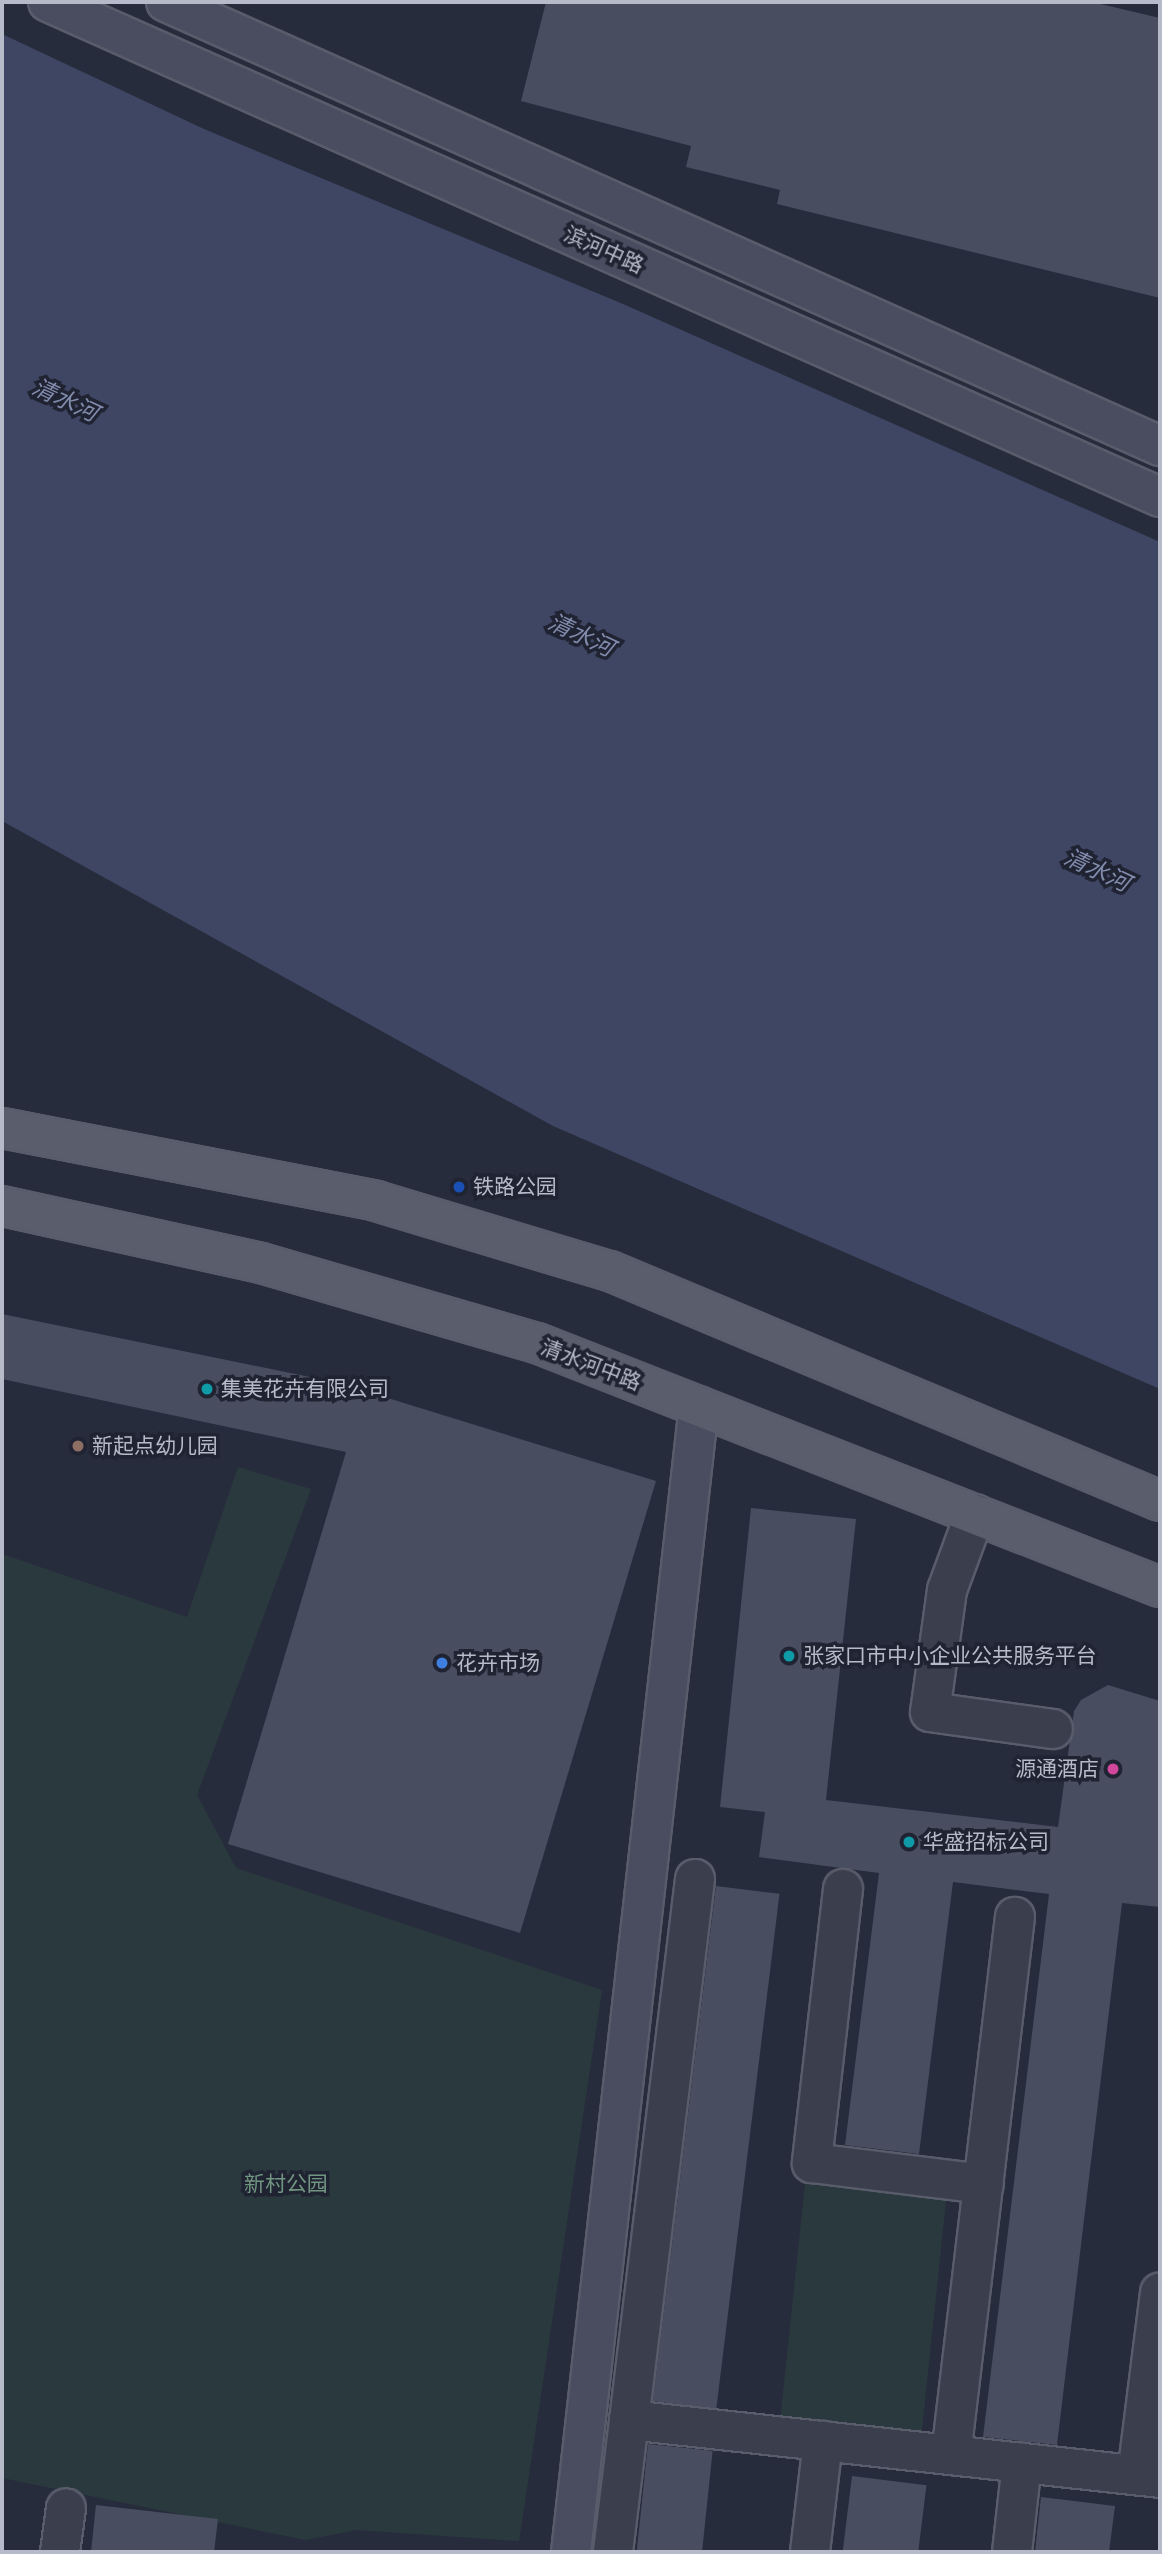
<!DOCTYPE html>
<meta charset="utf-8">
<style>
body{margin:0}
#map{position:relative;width:1162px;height:2554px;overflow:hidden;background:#272c3c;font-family:"Public Sans","Noto Sans SC",sans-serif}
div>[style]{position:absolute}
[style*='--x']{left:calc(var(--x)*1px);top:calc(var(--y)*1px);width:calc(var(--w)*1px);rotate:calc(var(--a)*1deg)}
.green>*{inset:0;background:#2a393e;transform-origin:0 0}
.water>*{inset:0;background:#3e4663}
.building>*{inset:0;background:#484d60;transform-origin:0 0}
.roads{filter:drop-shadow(2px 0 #595c6b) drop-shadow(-2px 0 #595c6b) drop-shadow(0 2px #595c6b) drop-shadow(0 -2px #595c6b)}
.street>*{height:38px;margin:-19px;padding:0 19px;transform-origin:19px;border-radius:19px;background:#3b3e4d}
.secondary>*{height:38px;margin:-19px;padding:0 19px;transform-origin:19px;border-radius:19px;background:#494d5f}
.primary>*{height:38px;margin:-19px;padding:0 19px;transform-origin:19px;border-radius:19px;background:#595d6c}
.dots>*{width:19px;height:19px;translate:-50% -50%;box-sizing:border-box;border:4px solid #202332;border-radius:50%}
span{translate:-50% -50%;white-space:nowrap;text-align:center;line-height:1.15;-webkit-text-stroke:7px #202332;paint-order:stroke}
.street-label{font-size:21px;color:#b7bac8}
.poi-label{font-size:21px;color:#b7bac8}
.left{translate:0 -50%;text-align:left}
.right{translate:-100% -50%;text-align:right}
.park-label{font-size:21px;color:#709681}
.water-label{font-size:23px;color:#818bac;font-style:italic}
.frame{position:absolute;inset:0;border:4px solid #b7bac8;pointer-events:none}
</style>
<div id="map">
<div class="green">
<div style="clip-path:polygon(238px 1467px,311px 1489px,197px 1795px,236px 1868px,602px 1990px,519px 2541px,356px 2530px,306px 2540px,2px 2478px,2px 1554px,187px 1617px)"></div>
<div style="left:805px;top:2184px;width:142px;height:236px;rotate:6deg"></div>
</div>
<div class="water">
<div style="clip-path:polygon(2px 34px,204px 129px,623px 304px,1160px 542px,1160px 1389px,553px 1126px,2px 821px)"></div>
</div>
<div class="building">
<div style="clip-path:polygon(546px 2px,1092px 2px,1160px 18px,1160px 298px,777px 204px,780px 190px,686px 167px,691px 146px,521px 101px)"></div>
<div style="clip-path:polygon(2px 1314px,339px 1383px,656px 1481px,520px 1933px,228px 1844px,346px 1452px,2px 1379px)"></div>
<div style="clip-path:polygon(751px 1508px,856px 1519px,826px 1800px,1058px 1827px,1074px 1711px,1081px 1700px,1108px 1685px,1160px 1701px,1160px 1907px,1122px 1903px,1057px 2445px,983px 2437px,1049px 1894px,953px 1882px,919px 2154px,845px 2145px,879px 1873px,759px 1857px,765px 1812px,720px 1807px)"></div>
<div style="left:716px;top:1886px;width:64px;height:519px;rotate:7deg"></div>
<div style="left:648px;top:2444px;width:65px;height:109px;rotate:6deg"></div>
<div style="left:852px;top:2476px;width:75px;height:77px;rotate:7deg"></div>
<div style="clip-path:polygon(1041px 2497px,1115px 2506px,1109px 2552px,1035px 2552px)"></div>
<div style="clip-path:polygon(96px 2505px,218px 2519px,214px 2552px,91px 2552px)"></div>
</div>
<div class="roads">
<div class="street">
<div style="--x:975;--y:1514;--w:81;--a:110.2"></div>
<div style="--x:947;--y:1590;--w:123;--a:97.9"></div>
<div style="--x:930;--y:1712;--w:124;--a:7.9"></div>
<div style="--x:843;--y:1889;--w:276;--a:96.5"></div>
<div style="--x:812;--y:2163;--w:173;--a:7"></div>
<div style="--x:629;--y:2420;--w:534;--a:6.23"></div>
<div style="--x:951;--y:2455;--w:542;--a:-83.22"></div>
<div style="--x:1137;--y:2475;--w:184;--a:-82.8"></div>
<div style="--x:60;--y:2552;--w:44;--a:-82.2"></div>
<div style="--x:613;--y:2552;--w:678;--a:-83.05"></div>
<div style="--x:810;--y:2552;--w:112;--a:-83.3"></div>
<div style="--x:1012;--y:2552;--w:90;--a:-83.6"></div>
</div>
<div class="secondary">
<div style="--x:48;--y:2;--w:1217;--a:24"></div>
<div style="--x:166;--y:2;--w:1089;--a:24.07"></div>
<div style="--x:571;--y:2552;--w:1153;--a:-83.63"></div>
</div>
<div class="primary">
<div style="--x:2;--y:1128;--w:381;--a:11"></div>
<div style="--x:376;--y:1201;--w:244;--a:16.7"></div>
<div style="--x:610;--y:1271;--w:596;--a:22.69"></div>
<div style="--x:2;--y:1206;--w:265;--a:12.4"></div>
<div style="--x:261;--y:1263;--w:287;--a:16.2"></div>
<div style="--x:537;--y:1343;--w:669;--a:21.39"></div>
</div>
</div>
<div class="dots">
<div style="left:459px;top:1187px;background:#1a4fb4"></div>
<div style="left:207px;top:1389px;background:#0f9aa8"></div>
<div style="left:78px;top:1446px;background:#8d6e63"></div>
<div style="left:789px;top:1656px;background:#0f9aa8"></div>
<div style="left:442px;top:1663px;background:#3f7fe0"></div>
<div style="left:1113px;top:1769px;background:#d1479c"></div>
<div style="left:909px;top:1842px;background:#0f9aa8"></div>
</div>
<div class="street-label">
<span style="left:604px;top:250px;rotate:24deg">滨河中路</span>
<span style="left:591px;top:1365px;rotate:21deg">清水河中路</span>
</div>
<div class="poi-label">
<span class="left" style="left:473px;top:1187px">铁路公园</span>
<span class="left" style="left:221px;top:1389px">集美花卉有限公司</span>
<span class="left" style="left:92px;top:1446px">新起点幼儿园</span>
<span class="left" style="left:803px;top:1656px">张家口市中小企业公共服务平台</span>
<span class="left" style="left:456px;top:1663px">花卉市场</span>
<span class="right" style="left:1099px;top:1769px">源通酒店</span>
<span class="left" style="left:923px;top:1842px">华盛招标公司</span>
</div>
<div class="park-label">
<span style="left:286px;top:2184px">新村公园</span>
</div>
<div class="water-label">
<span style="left:65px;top:400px;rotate:25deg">清水河</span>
<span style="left:581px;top:635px;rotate:25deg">清水河</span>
<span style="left:1097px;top:870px;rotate:25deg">清水河</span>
</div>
<div class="frame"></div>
</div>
